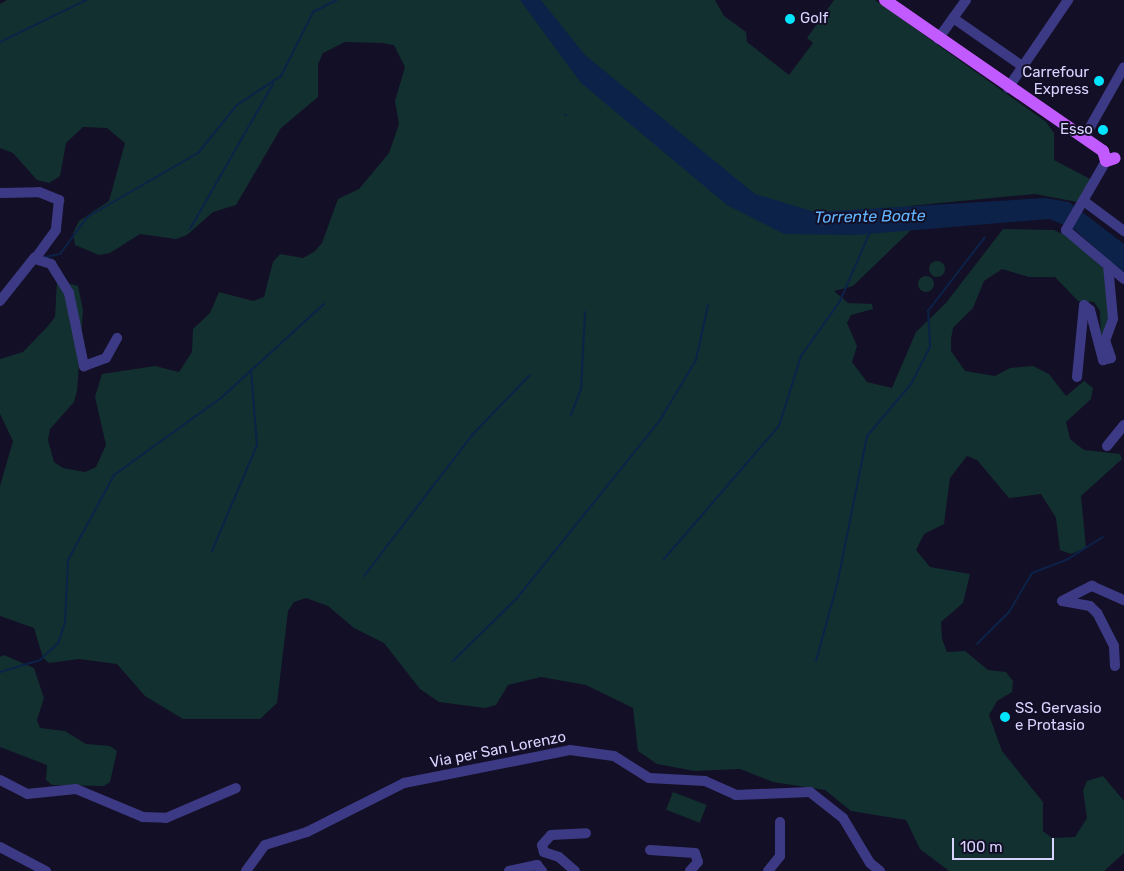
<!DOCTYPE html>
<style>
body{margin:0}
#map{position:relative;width:1124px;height:871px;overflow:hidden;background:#130f26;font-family:Rubik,sans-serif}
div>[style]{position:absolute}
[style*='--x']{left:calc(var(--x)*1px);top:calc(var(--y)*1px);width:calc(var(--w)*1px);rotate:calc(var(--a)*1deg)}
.green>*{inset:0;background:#12302f;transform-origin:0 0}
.round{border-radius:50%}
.water>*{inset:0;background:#0c2248}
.stream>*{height:2px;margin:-1px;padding:0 1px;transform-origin:1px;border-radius:1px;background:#0c2248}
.minor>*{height:10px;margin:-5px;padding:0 5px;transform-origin:5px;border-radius:5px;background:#3d3a85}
.major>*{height:12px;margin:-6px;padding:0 6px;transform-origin:6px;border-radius:6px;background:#c25bff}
.dots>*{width:14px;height:14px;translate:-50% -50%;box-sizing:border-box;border:2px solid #130f26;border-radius:50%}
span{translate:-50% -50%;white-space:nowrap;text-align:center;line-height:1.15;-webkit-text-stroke:4px #130f26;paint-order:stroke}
.poi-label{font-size:15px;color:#d9d4ff}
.left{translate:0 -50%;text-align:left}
.right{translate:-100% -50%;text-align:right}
.street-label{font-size:15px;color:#d9d4ff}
.water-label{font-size:16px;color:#62b6ff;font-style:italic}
.scale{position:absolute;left:952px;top:838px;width:102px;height:22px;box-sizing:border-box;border:2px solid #d9d4ff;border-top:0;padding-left:6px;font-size:15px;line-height:18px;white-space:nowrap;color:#d9d4ff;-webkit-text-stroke:4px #130f26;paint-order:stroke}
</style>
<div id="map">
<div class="green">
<div style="clip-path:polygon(7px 0,715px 0,724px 16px,746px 32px,747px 42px,789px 75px,813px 43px,807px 38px,834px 0,875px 0,1046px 122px,1054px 133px,1054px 160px,1094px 181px,1077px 202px,1035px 194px,909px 206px,910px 231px,853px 286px,834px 291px,848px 303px,872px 304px,873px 309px,851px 315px,847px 323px,857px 346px,852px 362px,867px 382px,892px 388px,916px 332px,946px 303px,1003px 229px,1054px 230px,1071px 238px,1105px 270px,1114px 329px,1109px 340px,1101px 333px,1100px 311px,1094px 302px,1078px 301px,1055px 277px,1029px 277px,1002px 269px,984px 281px,973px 308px,953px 328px,951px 339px,951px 351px,965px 371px,995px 376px,1010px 368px,1033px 366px,1049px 374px,1066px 396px,1084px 381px,1093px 388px,1091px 399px,1066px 422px,1070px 439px,1084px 450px,1120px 454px,1122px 459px,1081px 496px,1086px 548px,1071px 554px,1060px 550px,1056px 518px,1041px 494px,1009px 498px,977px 460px,967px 456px,950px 478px,944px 524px,924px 534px,916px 550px,930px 567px,970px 574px,963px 603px,941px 622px,942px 639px,947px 652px,965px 651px,988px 670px,1006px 672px,1013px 681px,1012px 692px,997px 701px,989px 715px,1002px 751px,1043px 802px,1043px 831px,1052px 838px,1075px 837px,1087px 818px,1083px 791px,1087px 781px,1103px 776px,1124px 801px,1124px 853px,1104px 871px,949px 871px,920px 849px,906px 820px,851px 811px,825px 790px,773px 782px,740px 769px,695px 771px,657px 764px,638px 751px,633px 708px,586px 685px,541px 677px,508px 685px,496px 705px,485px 708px,439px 702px,420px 689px,384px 643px,354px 628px,328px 606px,306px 598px,294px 602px,288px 611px,277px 703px,260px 719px,183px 719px,145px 696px,117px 664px,79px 659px,49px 663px,43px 658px,34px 628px,0 616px,0 486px,13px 441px,0 414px,0 359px,23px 352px,48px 326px,55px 317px,57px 280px,78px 286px,83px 310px,77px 391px,74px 402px,50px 429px,48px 440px,54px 462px,63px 468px,85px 472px,96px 467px,106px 445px,95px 397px,102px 374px,155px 366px,179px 372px,192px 352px,193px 329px,210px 313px,219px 292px,253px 301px,264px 297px,273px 262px,280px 254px,303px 258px,314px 252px,322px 243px,338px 199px,359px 189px,389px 153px,399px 124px,395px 101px,405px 67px,394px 45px,382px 43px,345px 42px,323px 53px,318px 64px,318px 97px,281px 128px,236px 205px,213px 212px,187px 235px,176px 239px,140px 234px,110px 253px,99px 255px,75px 245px,73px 233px,79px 221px,109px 201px,125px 143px,107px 128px,83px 127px,66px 143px,60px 176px,49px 183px,37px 180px,13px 153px,0 148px,0 4px)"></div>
<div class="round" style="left:929px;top:261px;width:16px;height:16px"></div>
<div class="round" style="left:918px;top:276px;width:16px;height:16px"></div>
<div style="clip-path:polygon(4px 655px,34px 668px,44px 698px,37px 720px,40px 728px,65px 731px,86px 744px,110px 746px,117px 751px,110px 782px,104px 786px,52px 785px,46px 780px,47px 765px,0 747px,0 657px)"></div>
<div style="left:673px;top:792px;width:36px;height:19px;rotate:21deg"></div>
</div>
<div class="water">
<div style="clip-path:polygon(520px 0,541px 0,585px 55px,755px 194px,815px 212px,1045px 198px,1069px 202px,1124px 244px,1124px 274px,1074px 229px,1049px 219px,856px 235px,784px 234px,727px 205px,581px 83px)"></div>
</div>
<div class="stream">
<div style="--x:0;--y:42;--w:96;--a:-26"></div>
<div style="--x:565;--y:115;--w:1;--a:0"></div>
<div style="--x:190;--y:229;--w:167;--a:-60.2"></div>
<div style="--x:45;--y:257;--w:15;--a:-11"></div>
<div style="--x:60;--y:254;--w:46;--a:-53.9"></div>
<div style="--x:87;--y:217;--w:128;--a:-30"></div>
<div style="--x:198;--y:153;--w:62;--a:-50.9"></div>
<div style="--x:237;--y:105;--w:53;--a:-33.4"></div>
<div style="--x:281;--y:76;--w:72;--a:-63.4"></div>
<div style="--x:313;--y:12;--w:27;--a:-27"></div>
<div style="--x:571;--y:415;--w:28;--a:-69"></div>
<div style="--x:581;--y:389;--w:77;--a:-87"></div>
<div style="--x:212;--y:551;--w:115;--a:-67"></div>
<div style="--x:257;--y:445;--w:75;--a:-94.6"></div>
<div style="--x:664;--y:559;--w:176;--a:-49.2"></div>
<div style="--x:779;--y:426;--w:73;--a:-72.6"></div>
<div style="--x:801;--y:356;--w:67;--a:-54.7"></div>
<div style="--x:840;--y:301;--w:75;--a:-66.5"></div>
<div style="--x:364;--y:576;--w:178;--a:-52.5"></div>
<div style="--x:472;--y:435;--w:83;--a:-46"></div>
<div style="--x:977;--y:644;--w:45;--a:-45"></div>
<div style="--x:1009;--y:612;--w:45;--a:-59.5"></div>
<div style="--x:1032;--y:573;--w:39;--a:-21"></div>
<div style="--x:1068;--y:559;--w:41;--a:-32.2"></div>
<div style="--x:453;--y:661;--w:90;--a:-44.5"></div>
<div style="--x:517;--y:598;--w:228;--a:-51.2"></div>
<div style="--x:660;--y:420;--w:70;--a:-59"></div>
<div style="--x:696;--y:360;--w:56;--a:-77.7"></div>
<div style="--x:816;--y:661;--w:79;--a:-74.6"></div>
<div style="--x:837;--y:585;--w:152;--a:-78.6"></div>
<div style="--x:867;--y:436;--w:68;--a:-49.8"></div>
<div style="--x:911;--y:384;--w:42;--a:-62.8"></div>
<div style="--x:930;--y:347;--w:36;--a:-93"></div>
<div style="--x:928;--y:311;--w:93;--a:-52.4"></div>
<div style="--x:0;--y:672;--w:42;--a:-16.7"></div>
<div style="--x:40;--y:660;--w:25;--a:-43"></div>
<div style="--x:58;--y:643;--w:21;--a:-71"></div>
<div style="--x:65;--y:623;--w:63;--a:-87.3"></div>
<div style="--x:68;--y:560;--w:97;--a:-61.6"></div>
<div style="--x:114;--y:475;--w:133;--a:-35.8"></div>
<div style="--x:222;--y:397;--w:138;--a:-42.4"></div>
</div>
<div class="minor">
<div style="--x:953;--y:18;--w:84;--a:34.8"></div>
<div style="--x:938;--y:39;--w:48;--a:-54.3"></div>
<div style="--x:1008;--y:88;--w:107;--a:-55.7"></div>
<div style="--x:1085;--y:136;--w:79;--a:-60.5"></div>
<div style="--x:1106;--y:161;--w:80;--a:120.1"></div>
<div style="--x:1066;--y:230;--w:76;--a:40.2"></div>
<div style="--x:0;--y:193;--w:39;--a:-1"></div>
<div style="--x:39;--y:192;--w:22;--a:22"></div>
<div style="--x:59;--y:200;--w:30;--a:96"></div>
<div style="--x:56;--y:230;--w:36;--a:126"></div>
<div style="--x:35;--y:259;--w:17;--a:17"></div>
<div style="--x:51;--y:264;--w:34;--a:58"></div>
<div style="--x:69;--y:293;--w:75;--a:78.4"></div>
<div style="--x:84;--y:366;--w:23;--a:-20"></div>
<div style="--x:106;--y:358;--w:23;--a:-61"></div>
<div style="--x:1085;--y:202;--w:49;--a:36.6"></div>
<div style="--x:0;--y:301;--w:56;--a:-51.5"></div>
<div style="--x:1077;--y:377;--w:72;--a:-84.4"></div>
<div style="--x:1084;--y:305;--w:8;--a:40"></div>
<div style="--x:1090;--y:310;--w:52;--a:75.4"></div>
<div style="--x:1103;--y:360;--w:8;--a:-14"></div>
<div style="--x:1111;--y:358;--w:18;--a:-109"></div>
<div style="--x:1105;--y:341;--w:23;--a:-70"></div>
<div style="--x:1113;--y:319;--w:54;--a:-95.3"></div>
<div style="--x:1107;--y:446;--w:27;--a:-51"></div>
<div style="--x:1115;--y:666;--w:20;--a:-93"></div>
<div style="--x:1114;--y:646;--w:37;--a:-117"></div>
<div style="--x:1097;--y:613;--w:10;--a:-135"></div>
<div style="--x:1090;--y:606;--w:28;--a:-170"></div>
<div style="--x:1062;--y:601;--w:34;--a:-27"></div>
<div style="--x:1092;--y:586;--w:35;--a:24"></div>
<div style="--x:0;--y:780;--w:30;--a:27"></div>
<div style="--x:27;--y:794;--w:49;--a:-5.8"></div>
<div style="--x:76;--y:789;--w:73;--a:22.7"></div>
<div style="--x:143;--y:817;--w:23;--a:2"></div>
<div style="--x:166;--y:818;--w:76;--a:-23.2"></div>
<div style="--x:0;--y:847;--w:52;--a:27.6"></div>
<div style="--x:650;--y:850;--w:45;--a:3.8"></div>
<div style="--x:695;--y:853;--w:9;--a:72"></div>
<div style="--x:698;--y:862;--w:12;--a:132"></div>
<div style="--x:246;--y:871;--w:32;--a:-54"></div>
<div style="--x:265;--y:845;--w:44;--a:-17.2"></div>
<div style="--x:307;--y:832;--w:109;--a:-26.8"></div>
<div style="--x:404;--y:783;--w:169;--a:-11.2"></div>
<div style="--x:570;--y:750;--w:44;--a:7.8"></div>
<div style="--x:614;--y:756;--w:41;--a:32.2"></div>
<div style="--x:649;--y:778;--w:56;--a:3.1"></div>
<div style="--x:705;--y:781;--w:34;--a:24"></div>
<div style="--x:736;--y:795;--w:74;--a:-2.3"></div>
<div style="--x:810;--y:792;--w:42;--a:38.2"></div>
<div style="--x:843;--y:818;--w:52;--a:59"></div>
<div style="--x:870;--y:863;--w:13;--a:39"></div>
<div style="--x:509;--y:871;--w:29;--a:-12"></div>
<div style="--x:537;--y:865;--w:8;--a:50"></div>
<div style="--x:575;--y:871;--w:21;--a:-139"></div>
<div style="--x:559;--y:857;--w:16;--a:-162"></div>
<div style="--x:544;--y:852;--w:7;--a:-106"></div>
<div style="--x:542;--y:845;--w:13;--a:-48"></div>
<div style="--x:551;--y:835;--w:35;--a:-3"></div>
<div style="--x:768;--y:871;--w:19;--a:-51"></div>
<div style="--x:780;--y:856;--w:34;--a:-90"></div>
</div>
<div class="major">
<div style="--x:885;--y:0;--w:265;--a:34.7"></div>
<div style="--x:1103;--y:151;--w:10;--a:73"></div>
<div style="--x:1106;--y:161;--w:9;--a:-18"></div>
</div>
<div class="dots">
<div style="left:790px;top:19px;background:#00e5ff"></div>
<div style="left:1099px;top:81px;background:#00e5ff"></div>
<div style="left:1103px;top:130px;background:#00e5ff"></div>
<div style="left:1005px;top:717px;background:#00e5ff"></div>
</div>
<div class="poi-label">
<span class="left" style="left:800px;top:19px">Golf</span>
<span class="right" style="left:1089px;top:81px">Carrefour<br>Express</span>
<span class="right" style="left:1093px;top:130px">Esso</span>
<span class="left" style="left:1015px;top:717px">SS. Gervasio<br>e Protasio</span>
</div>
<div class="street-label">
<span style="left:498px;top:750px;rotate:-11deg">Via per San Lorenzo</span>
</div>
<div class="water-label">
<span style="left:870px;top:217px;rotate:-1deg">Torrente Boate</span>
</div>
<div class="scale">100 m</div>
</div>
